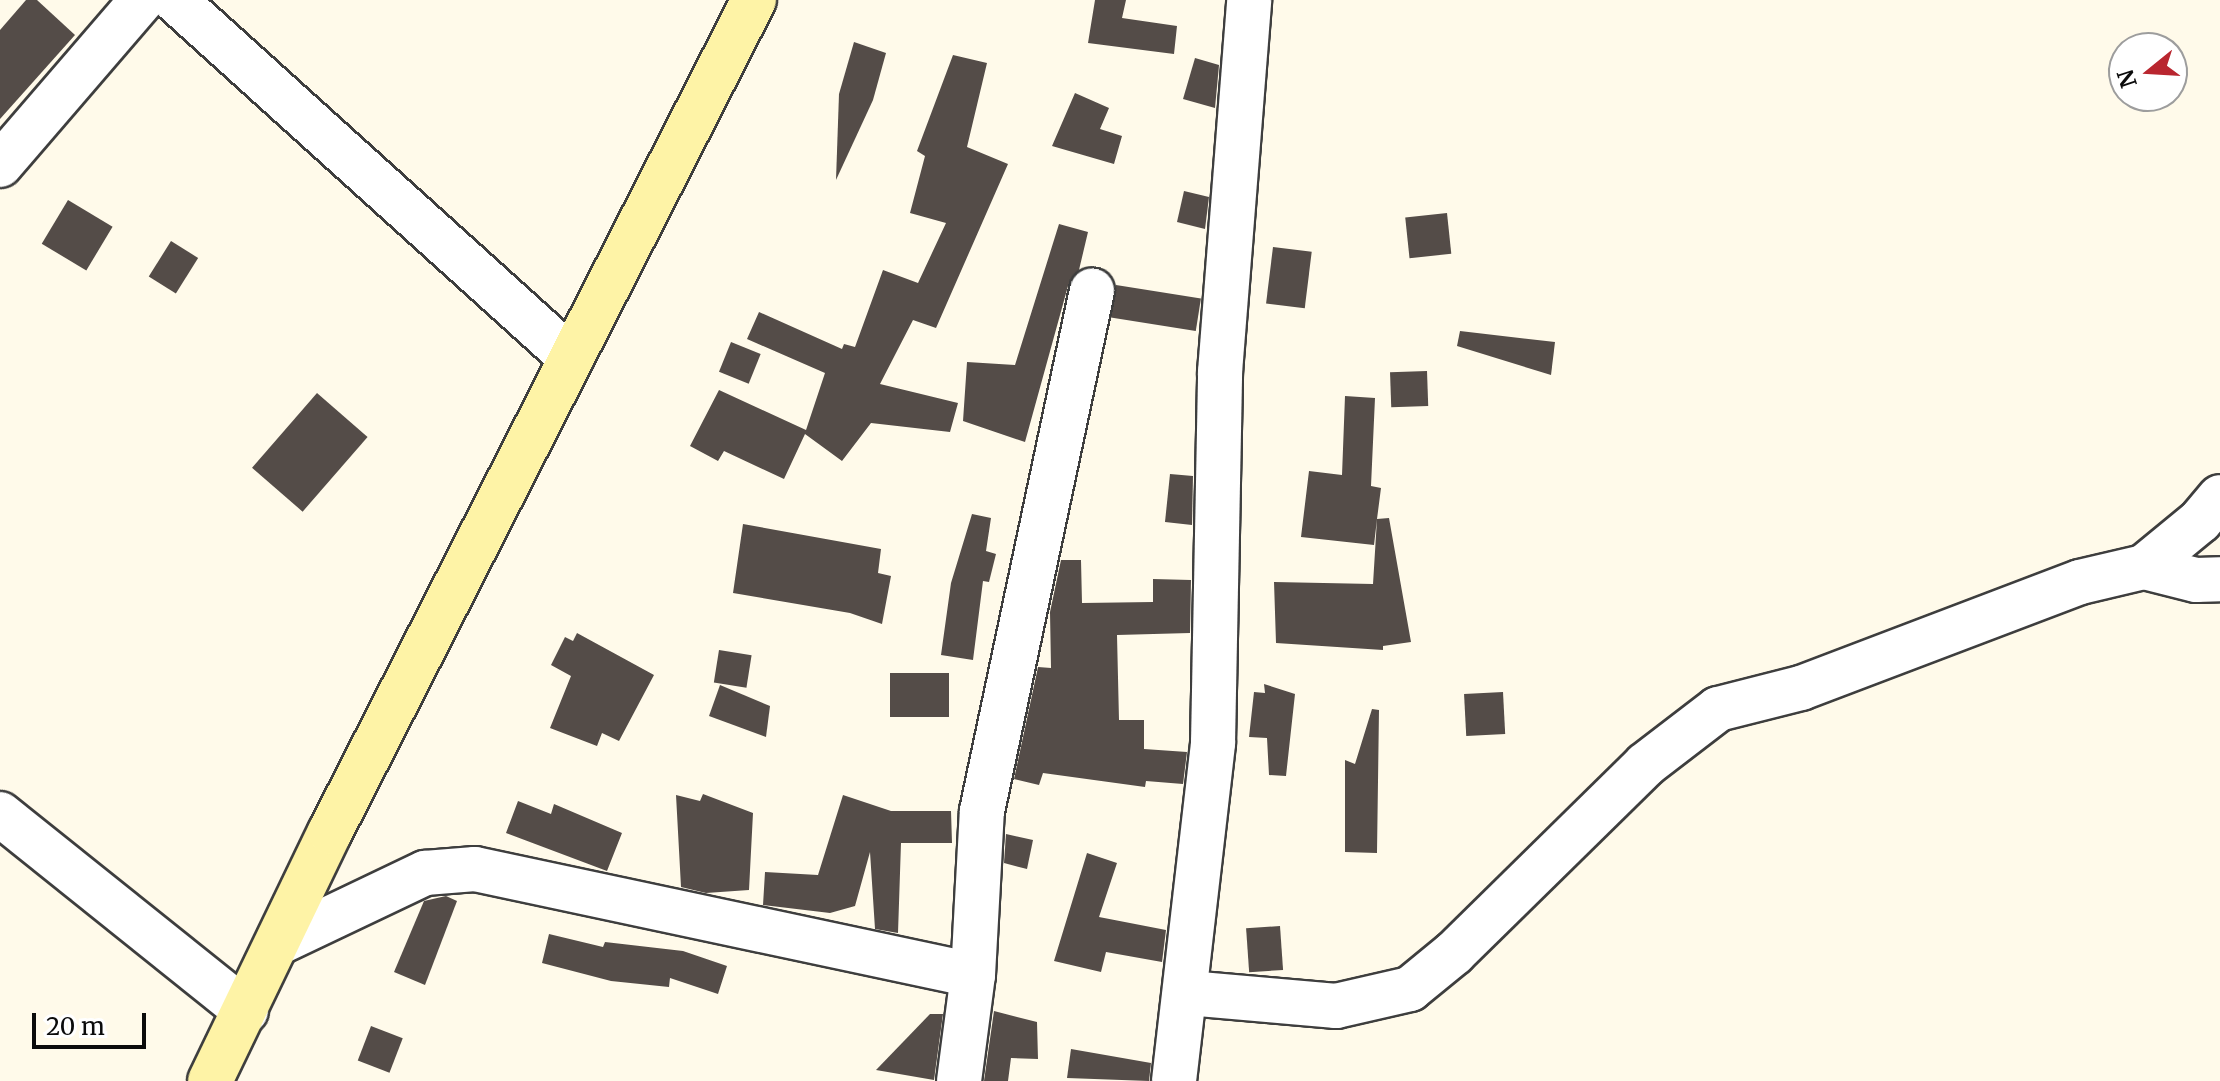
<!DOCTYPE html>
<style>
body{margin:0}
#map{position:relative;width:2220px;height:1081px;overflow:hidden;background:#fffaea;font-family:Merriweather,serif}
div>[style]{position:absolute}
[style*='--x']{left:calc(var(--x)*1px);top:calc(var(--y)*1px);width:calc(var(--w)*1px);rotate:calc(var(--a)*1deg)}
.building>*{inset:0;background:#544c48;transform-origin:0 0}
.roads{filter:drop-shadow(2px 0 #3e3e3e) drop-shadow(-2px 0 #3e3e3e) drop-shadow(0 2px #3e3e3e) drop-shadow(0 -2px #3e3e3e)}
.street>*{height:44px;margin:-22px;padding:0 22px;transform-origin:22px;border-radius:22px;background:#fff}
.secondary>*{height:44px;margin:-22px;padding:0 22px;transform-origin:22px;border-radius:22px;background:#fef3a6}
span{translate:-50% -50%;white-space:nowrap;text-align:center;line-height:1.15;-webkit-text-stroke:8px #fff;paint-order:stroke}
.north{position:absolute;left:2108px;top:32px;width:80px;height:80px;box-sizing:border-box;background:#fff;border:2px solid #9d9d9d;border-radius:50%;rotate:252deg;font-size:22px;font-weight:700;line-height:32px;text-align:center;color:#0b0b0b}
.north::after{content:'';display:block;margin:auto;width:28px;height:36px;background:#b9262f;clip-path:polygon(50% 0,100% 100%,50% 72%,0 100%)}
.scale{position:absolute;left:32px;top:1013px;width:114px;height:36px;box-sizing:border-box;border:4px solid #0b0b0b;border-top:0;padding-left:10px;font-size:24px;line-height:28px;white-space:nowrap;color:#0b0b0b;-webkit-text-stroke:6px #fff;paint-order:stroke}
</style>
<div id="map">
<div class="building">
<div style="clip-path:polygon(26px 0,37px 0,75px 35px,0 119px,0 30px)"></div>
<div style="clip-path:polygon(1095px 0,1126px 0,1122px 18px,1177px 26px,1174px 54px,1088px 43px)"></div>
<div style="clip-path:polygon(854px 42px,886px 53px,873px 100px,836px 180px,839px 94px)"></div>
<div style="clip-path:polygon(953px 55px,987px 63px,967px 147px,1008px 164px,936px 328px,913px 320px,880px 384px,958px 403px,950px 432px,871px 423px,842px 461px,805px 434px,784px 479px,724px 451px,718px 461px,690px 446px,719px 390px,806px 430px,825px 373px,747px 339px,759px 312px,842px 349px,844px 344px,855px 347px,883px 270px,918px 283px,946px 223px,910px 213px,925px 156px,917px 151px)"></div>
<div style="clip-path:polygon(1195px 58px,1219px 65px,1215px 108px,1183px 99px)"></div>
<div style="clip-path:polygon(1075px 93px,1109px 108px,1100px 129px,1122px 136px,1114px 164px,1052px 146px)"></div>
<div style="clip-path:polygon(1184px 191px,1209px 197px,1205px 229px,1177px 222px)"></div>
<div style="left:68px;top:200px;width:52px;height:51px;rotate:31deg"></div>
<div style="left:1447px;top:213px;width:41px;height:42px;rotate:84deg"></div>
<div style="clip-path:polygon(1059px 224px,1088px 232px,1079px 270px,1068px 286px,1025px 442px,963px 421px,967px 362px,1015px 365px)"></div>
<div style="left:171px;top:241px;width:32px;height:42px;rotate:32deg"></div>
<div style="left:1273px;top:247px;width:39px;height:57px;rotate:7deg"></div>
<div style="left:1116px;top:285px;width:86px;height:33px;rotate:9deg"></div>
<div style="clip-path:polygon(1460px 331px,1555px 342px,1551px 375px,1457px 346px)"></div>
<div style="left:731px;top:342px;width:32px;height:32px;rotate:22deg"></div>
<div style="left:1427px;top:371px;width:35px;height:37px;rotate:88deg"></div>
<div style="left:317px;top:393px;width:67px;height:99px;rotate:41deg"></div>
<div style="clip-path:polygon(1345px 396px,1375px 398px,1371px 486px,1381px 488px,1377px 519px,1389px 518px,1411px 642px,1383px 646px,1383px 650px,1276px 643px,1274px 582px,1373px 584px,1377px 519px,1374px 545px,1301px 537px,1309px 471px,1342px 475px)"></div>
<div style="clip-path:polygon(1170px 474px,1193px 476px,1192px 525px,1165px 522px)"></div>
<div style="clip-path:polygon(972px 514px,991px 518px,986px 551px,996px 554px,989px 582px,983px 581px,973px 660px,941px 655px,951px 583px)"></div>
<div style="clip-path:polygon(743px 524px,881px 549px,878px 573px,891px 576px,882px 624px,850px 613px,733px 593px)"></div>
<div style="clip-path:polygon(1061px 560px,1081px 560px,1082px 603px,1153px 602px,1153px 579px,1191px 580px,1190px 633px,1117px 635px,1119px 720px,1144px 720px,1144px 749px,1187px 752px,1183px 784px,1146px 781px,1145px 787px,1043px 773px,1039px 785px,1014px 779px,1038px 667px,1051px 668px,1050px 612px)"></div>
<div style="clip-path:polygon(577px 633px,654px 675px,619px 741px,602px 733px,597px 746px,550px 728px,571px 676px,551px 665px,565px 637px,573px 641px)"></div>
<div style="left:719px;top:650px;width:33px;height:33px;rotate:9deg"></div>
<div style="left:890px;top:673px;width:59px;height:44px"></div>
<div style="clip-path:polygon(1264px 684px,1295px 694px,1286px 776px,1269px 775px,1267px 738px,1249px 737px,1254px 692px,1265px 693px)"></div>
<div style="clip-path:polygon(720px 685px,770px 706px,766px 737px,709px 716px)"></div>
<div style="left:1503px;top:692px;width:42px;height:39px;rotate:87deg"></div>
<div style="clip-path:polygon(1372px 709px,1379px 710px,1377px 853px,1345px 852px,1345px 760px,1355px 764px)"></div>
<div style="clip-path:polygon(703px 794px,753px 813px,749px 890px,706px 893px,681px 887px,676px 795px,700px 801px)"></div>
<div style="clip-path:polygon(843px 795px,891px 811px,951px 811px,952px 843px,901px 843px,898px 933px,875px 929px,870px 852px,855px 906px,830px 913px,763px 905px,765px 872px,818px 875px)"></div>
<div style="clip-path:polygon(518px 801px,551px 814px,554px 804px,622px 833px,607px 871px,506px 833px)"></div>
<div style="clip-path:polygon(1006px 834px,1033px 840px,1027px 869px,1004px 863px)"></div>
<div style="clip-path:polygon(1087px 853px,1117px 863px,1099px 917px,1166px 930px,1162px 962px,1106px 952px,1101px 972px,1054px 961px)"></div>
<div style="clip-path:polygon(446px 896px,457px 901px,425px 985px,394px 972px,424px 901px)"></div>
<div style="left:1280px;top:926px;width:44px;height:34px;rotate:86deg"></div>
<div style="clip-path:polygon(549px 934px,603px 947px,605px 942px,683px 951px,727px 966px,718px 994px,670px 978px,669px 987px,611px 981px,542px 963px)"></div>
<div style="clip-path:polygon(994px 1011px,1037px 1022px,1038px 1059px,1011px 1058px,1008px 1081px,984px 1081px)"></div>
<div style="clip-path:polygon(930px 1014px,943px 1014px,934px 1080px,876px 1070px)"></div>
<div style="left:371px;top:1026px;width:34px;height:37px;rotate:21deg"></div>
<div style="clip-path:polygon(1071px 1049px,1151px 1063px,1149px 1081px,1067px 1078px)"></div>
</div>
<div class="roads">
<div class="street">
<div style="--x:175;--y:0;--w:534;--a:42.11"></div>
<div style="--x:0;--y:165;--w:218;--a:-49.3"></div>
<div style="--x:2144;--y:567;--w:72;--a:-39.4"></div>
<div style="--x:2200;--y:521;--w:31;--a:-50"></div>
<div style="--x:0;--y:814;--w:315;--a:38.7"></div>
<div style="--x:278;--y:943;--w:163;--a:-25.5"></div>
<div style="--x:425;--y:873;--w:50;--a:-4.6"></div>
<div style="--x:475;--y:869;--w:509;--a:12.02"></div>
<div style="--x:1188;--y:993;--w:149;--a:5"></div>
<div style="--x:1336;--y:1006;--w:76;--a:-12.9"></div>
<div style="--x:1410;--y:989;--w:57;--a:-39.3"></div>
<div style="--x:1454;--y:953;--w:268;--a:-44.5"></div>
<div style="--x:1645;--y:765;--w:92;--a:-37.5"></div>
<div style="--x:1718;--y:709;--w:86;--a:-14.2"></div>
<div style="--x:1801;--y:688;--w:298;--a:-20.8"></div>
<div style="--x:2080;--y:582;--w:66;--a:-13.2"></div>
<div style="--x:2144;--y:567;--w:54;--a:14"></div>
<div style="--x:2196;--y:580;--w:24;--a:-2"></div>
<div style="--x:959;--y:1081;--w:107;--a:-82.5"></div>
<div style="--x:973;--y:975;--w:164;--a:-86.9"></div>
<div style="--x:982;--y:811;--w:532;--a:-78.06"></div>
<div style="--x:1174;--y:1081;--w:340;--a:-83.4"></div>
<div style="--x:1213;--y:743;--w:371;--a:-88.9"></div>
<div style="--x:1220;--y:372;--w:373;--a:-85.5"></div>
</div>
<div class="secondary">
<div style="--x:210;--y:1081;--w:276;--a:-64.3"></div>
<div style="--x:330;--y:832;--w:934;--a:-63"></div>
</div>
</div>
<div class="north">N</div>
<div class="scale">20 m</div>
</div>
